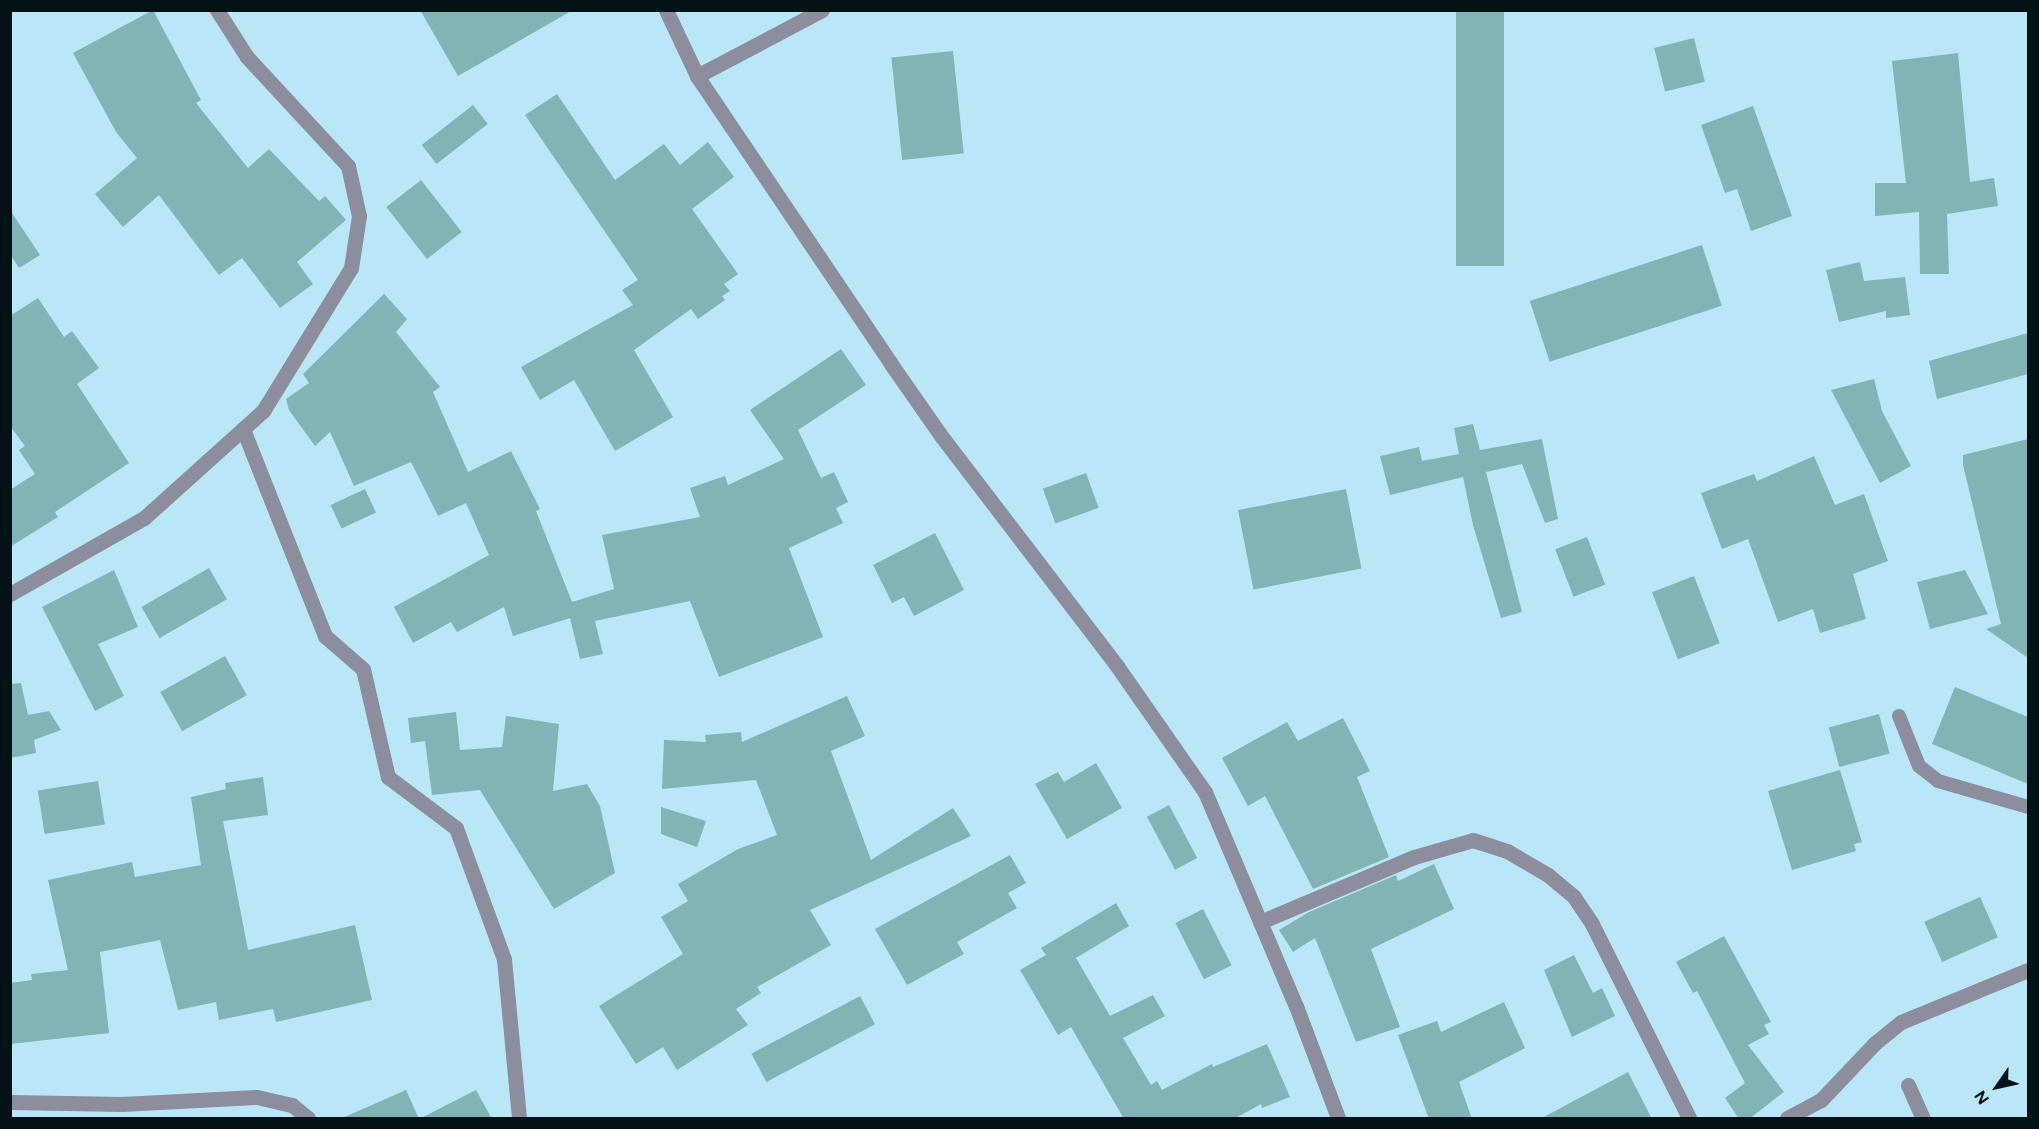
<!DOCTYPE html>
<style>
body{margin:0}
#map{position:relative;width:2039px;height:1129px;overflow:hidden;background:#bae7f7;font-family:Figtree,sans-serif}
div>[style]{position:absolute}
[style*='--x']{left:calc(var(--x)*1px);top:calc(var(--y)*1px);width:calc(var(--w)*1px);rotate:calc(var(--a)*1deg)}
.building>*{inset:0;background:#82b3b5;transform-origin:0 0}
.service>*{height:14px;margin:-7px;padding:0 7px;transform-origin:7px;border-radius:7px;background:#8c8d9d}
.minor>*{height:15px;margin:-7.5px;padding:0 7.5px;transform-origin:7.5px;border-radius:7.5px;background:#8c8d9d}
span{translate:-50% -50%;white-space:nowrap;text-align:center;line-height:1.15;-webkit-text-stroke:5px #bae7f7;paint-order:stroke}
.frame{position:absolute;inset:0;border:12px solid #021217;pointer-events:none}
.north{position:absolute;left:1967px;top:1057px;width:60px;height:60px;-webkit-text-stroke:4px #bae7f7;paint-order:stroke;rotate:236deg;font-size:16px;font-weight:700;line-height:24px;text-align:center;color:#021217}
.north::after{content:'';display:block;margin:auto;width:21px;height:27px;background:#021217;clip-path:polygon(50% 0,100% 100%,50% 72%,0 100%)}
</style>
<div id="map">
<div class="building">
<div style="clip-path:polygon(153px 10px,201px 100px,196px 103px,248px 168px,269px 149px,319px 201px,325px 196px,346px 220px,297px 262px,313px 284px,280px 308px,242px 258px,219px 275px,159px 195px,123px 227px,95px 194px,137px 158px,116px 132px,73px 53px)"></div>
<div style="clip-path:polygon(420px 10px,573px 10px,458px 76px)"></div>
<div style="left:1456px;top:10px;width:48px;height:256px"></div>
<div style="left:1694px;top:38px;width:45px;height:41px;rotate:76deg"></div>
<div style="left:953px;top:51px;width:103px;height:62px;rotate:84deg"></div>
<div style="clip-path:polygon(1958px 53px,1970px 182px,1994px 178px,1998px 206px,1947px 214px,1949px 274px,1920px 274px,1919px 212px,1875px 216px,1875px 183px,1906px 183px,1892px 61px)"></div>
<div style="clip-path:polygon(557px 94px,615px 180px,664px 144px,680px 165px,708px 142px,734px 177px,692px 209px,738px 274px,724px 284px,730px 291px,722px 296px,725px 300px,698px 319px,691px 309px,634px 350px,673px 417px,615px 451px,574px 380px,540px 400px,521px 367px,633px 305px,622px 290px,638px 280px,525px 115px)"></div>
<div style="left:473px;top:105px;width:24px;height:65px;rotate:52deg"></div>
<div style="clip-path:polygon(1753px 106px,1792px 216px,1751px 231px,1737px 189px,1725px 193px,1701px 125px)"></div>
<div style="left:421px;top:180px;width:66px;height:44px;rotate:52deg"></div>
<div style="clip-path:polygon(10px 210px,40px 255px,19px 268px,10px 254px)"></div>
<div style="left:1702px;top:245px;width:64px;height:181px;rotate:72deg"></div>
<div style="clip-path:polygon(1860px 262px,1864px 281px,1905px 277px,1910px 315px,1886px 318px,1886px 311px,1839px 322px,1826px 270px)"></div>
<div style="clip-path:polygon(384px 294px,407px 319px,396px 332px,440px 387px,433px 392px,436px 399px,468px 472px,511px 451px,540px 509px,536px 511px,572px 602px,614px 589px,602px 535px,700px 517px,690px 488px,725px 476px,728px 485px,784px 459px,750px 410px,841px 349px,866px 385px,798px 430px,821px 478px,834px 472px,848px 502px,836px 508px,843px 523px,789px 548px,823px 637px,719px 677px,690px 601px,595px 621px,603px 654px,580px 659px,570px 618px,513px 636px,504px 607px,457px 632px,451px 622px,413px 643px,394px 607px,489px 555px,466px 503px,438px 516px,411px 462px,354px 486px,330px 432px,315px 446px,289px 410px,286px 399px,309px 383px,303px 374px)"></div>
<div style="clip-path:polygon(38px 298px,64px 337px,72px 331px,99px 368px,77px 384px,129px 463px,55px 512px,58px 517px,10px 547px,10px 490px,35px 474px,19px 450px,25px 446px,10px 426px,10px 316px)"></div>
<div style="clip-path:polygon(2028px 333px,2028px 374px,1937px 399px,1929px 361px)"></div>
<div style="clip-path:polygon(1874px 379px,1882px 411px,1911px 466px,1880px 483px,1831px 390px)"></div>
<div style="clip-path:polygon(1473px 424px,1480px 450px,1542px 439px,1558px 519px,1545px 523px,1522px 464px,1486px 472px,1522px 612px,1501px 618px,1473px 525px,1463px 477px,1390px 495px,1380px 456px,1419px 447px,1422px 461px,1459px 454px,1454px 428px)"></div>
<div style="clip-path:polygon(2028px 439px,2028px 658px,1986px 629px,2001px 624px,1963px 465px,1963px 455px)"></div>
<div style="clip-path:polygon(1814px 456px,1835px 505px,1864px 494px,1888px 561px,1853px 574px,1866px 619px,1820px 633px,1813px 609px,1778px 622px,1748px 539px,1722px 549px,1701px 493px,1754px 474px,1757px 481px)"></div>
<div style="left:1086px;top:473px;width:37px;height:46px;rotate:70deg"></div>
<div style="left:365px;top:489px;width:26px;height:38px;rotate:65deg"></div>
<div style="left:1346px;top:489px;width:81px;height:110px;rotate:79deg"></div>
<div style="clip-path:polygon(935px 533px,964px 590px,914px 616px,904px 597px,892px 603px,873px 565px)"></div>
<div style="left:1587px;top:537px;width:51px;height:34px;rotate:69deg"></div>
<div style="left:209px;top:568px;width:36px;height:78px;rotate:60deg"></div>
<div style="clip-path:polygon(114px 570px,138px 627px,98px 644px,124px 696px,95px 711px,42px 607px)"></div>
<div style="clip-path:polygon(1965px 570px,1988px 614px,1930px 629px,1917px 582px)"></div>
<div style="left:1694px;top:576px;width:72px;height:45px;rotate:69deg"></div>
<div style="left:225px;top:656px;width:45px;height:74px;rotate:61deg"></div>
<div style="clip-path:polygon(21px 683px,28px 715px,49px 711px,61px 730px,34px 740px,36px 753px,10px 758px,10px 684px)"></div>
<div style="clip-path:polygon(1955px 687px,2028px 717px,2028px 784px,1932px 744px)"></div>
<div style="clip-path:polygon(847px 696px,865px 736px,831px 751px,871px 860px,953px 808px,971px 836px,810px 910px,831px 945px,757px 987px,761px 993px,736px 1009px,748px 1025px,677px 1070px,663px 1047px,636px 1064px,599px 1006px,683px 954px,661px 917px,688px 901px,678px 884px,738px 849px,777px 835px,756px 780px,662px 789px,664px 740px,706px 742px,705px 735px,741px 732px,742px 742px)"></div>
<div style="clip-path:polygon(456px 712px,460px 750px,502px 747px,506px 716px,559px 724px,553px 791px,587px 784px,600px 806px,615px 873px,554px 909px,480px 790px,432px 795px,425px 741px,411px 743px,408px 718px)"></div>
<div style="left:1879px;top:714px;width:41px;height:52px;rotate:75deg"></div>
<div style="clip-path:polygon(1343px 718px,1370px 771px,1357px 777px,1389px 857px,1313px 889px,1265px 796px,1248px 806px,1222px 758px,1287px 722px,1298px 741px)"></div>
<div style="clip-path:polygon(1096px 763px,1122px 808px,1067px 839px,1035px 784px,1058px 772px,1064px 782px)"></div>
<div style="clip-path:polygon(1840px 770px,1862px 842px,1854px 844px,1856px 851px,1792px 870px,1768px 791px)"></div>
<div style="clip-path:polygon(263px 777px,268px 815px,223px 821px,248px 950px,355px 925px,372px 1000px,276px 1022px,273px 1009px,219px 1020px,216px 1002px,178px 1010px,160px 940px,100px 952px,109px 1033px,10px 1044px,10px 983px,32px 980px,31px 974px,68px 970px,48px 880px,132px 862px,135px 877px,201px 865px,191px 797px,226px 789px,225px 783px)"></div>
<div style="left:98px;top:781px;width:44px;height:61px;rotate:81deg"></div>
<div style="left:1169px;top:805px;width:60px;height:25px;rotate:62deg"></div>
<div style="clip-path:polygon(661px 807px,706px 821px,697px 847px,661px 834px)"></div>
<div style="clip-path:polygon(1010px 855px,1026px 883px,1008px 893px,1017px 908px,957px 942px,964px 954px,907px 985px,875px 929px)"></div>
<div style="clip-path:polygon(1434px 864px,1454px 909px,1371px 949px,1400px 1027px,1356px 1042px,1315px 938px,1293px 952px,1279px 930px,1309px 912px,1396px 875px,1398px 881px)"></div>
<div style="left:1980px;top:897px;width:44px;height:61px;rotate:66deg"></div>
<div style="clip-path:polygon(1116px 903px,1129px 926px,1076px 958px,1110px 1016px,1153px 995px,1165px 1016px,1123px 1038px,1151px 1085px,1157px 1081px,1162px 1090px,1212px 1064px,1213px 1067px,1267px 1044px,1290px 1097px,1262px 1108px,1261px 1104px,1234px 1119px,1124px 1119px,1071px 1027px,1058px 1035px,1020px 970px,1046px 955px,1041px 948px)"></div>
<div style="left:1203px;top:909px;width:63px;height:31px;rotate:63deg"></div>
<div style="clip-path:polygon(1724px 936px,1771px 1022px,1764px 1025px,1769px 1034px,1748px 1045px,1784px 1092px,1749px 1119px,1739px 1119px,1725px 1098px,1745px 1083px,1697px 991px,1693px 993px,1676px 962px)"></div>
<div style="clip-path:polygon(1574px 955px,1593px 993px,1602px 988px,1615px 1016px,1572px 1037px,1544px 970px)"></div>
<div style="left:860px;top:996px;width:32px;height:123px;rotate:62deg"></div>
<div style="clip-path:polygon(1504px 1002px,1525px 1048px,1459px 1082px,1472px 1119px,1429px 1119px,1398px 1035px,1437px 1021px,1441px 1032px)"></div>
<div style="clip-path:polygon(1628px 1072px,1652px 1119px,1540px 1119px)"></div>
<div style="clip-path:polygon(406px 1090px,419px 1119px,340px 1119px)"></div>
<div style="clip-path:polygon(476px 1090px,492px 1119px,419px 1119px)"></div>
</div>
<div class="service">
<div style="--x:1899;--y:716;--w:54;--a:68.2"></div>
<div style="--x:1919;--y:766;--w:24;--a:38"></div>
<div style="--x:1938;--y:781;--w:94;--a:16.1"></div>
</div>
<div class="minor">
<div style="--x:666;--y:10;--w:73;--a:64.8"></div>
<div style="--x:697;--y:76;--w:347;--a:56"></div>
<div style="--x:891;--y:364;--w:89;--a:55.1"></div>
<div style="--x:942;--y:437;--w:288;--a:52.6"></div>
<div style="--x:1117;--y:666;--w:154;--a:55.1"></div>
<div style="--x:1205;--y:792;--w:233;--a:67"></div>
<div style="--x:1296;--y:1006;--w:120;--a:69.4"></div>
<div style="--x:697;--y:76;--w:141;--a:-27.8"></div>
<div style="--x:243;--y:429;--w:223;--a:68.4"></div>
<div style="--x:325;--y:636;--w:50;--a:41"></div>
<div style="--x:363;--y:669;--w:111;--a:77"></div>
<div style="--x:388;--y:777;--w:85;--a:36.9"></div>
<div style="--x:456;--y:828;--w:140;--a:69.9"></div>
<div style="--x:504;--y:959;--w:160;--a:84.6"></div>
<div style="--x:10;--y:594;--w:154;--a:-29.6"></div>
<div style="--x:144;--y:518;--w:160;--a:-42"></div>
<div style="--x:263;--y:411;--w:168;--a:-58.4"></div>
<div style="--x:351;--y:268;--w:53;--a:-81.3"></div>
<div style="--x:359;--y:216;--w:51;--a:-102.4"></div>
<div style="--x:348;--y:166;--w:149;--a:-132.8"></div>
<div style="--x:247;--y:57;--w:56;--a:-122.6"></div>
<div style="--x:1260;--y:922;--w:167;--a:-22.9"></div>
<div style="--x:1414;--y:857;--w:61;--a:-16.1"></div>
<div style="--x:1473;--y:840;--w:36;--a:18"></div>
<div style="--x:1507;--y:851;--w:48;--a:30.3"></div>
<div style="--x:1548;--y:875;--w:34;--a:40"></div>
<div style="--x:1574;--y:897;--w:32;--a:56"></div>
<div style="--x:1592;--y:924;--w:217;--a:63.4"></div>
<div style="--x:1908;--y:1085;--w:36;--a:66"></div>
<div style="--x:10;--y:1102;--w:112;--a:1"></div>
<div style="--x:122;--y:1104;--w:135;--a:-3"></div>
<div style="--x:257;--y:1097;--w:36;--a:13"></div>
<div style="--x:292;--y:1105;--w:21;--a:39"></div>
<div style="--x:1787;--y:1118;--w:38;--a:-28"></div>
<div style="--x:1821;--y:1100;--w:79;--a:-46.5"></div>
<div style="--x:1875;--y:1043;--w:33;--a:-39"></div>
<div style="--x:1901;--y:1022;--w:137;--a:-22.3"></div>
</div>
<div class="frame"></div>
<div class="north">N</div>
</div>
